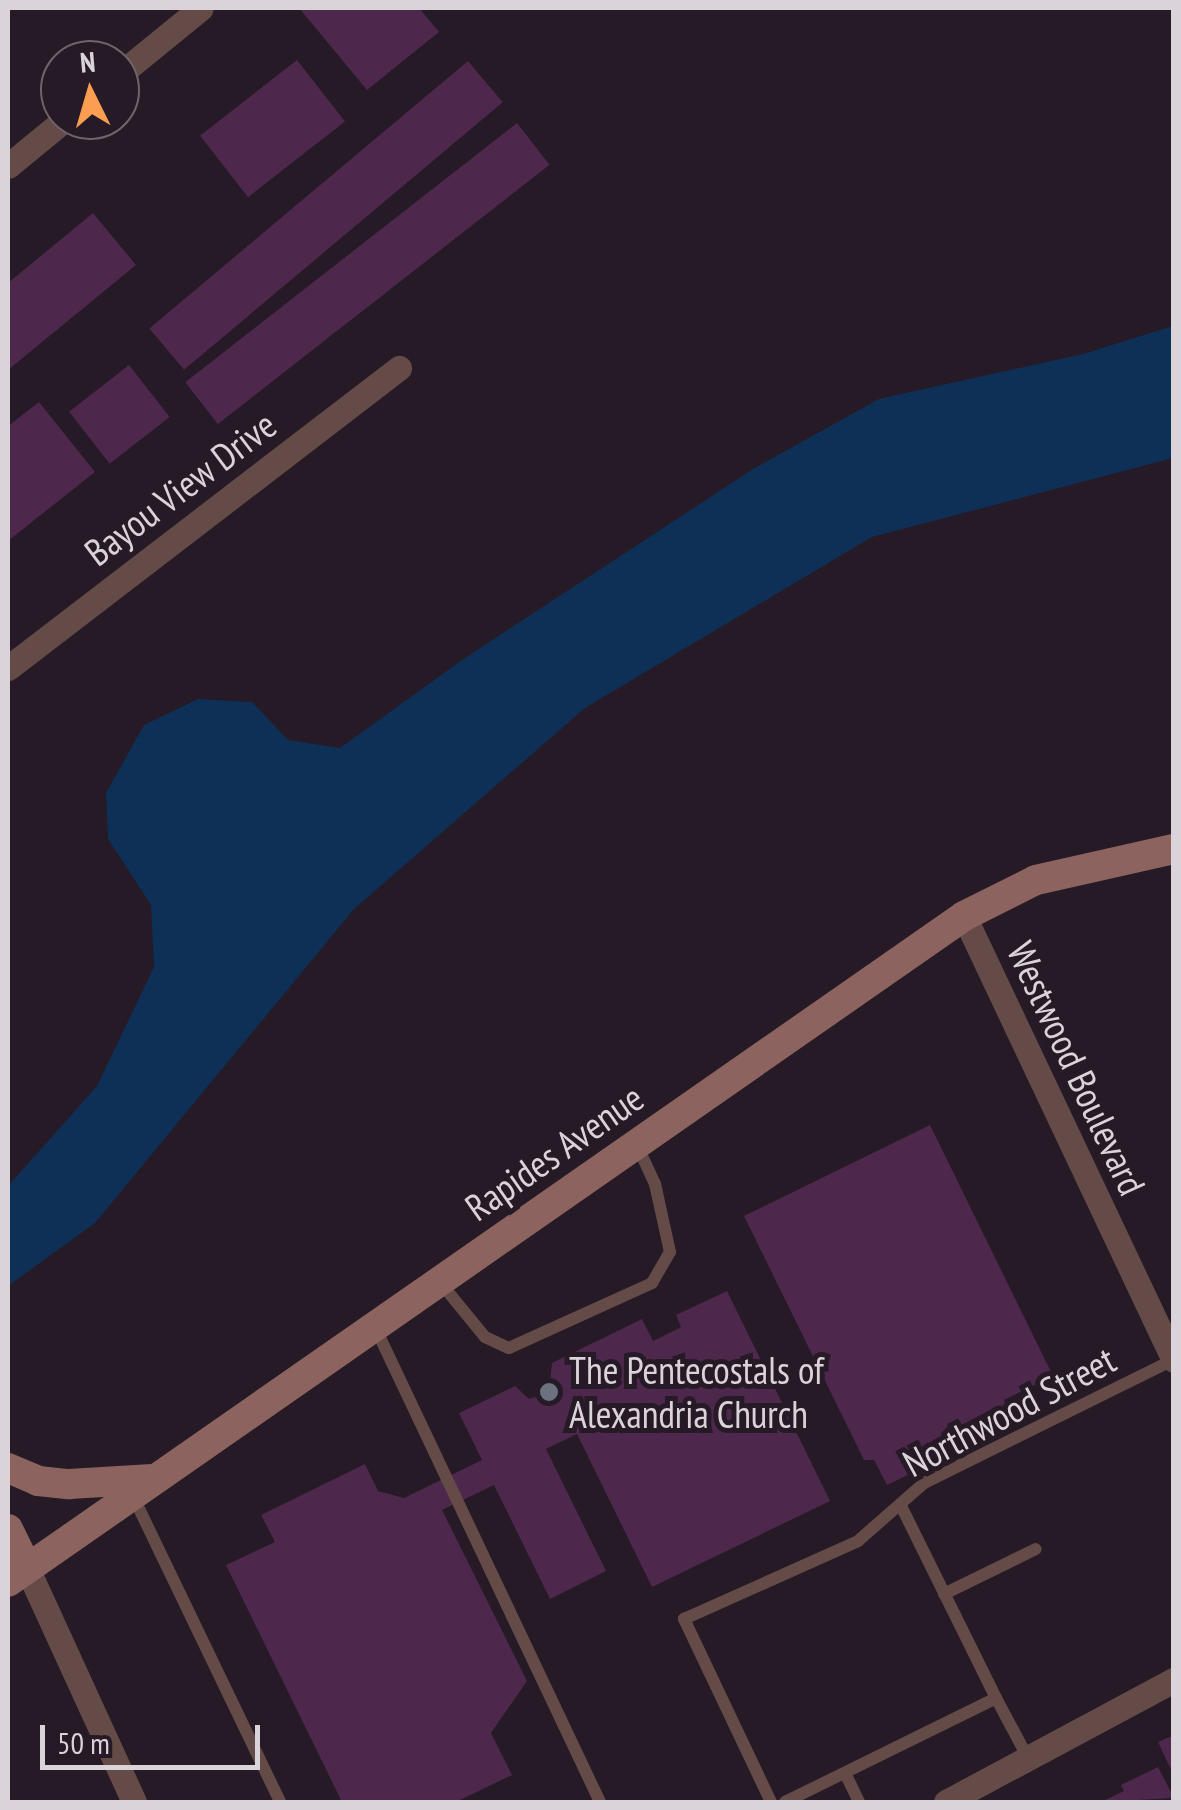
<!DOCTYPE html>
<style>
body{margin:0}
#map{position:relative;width:1181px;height:1810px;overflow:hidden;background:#251a25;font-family:"PT Sans Narrow",sans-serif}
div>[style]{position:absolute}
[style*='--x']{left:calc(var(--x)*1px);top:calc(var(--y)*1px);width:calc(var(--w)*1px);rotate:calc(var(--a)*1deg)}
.water>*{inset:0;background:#0e3056}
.building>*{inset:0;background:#4d284c;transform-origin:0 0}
.lane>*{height:12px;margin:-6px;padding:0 6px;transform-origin:6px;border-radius:6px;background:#644b47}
.street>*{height:25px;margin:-12.5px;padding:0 12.5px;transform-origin:12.5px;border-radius:12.5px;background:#644b47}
.secondary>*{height:30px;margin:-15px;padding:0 15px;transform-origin:15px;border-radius:15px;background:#8c635e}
.dots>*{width:28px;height:28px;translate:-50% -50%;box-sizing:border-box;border:5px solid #251a25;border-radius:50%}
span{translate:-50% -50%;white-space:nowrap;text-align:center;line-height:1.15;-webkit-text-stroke:10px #251a25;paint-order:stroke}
.street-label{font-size:38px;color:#dbd3da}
.poi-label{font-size:38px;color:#dbd3da}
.left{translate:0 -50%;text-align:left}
.frame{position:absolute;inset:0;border:10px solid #dbd3da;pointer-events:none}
.north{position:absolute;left:40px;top:40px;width:100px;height:100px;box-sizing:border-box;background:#251a25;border:2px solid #6e646d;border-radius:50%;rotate:355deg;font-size:28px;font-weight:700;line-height:40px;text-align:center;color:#dbd3da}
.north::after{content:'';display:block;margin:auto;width:35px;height:45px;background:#fb9e52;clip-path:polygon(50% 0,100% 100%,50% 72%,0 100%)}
.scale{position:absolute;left:40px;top:1725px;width:220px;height:45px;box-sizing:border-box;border:5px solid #dbd3da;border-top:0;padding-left:12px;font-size:30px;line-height:35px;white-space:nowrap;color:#dbd3da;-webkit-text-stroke:8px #251a25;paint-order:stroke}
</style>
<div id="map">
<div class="water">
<div style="clip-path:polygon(1173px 326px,1173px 458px,872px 537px,585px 708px,354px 909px,95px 1223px,8px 1286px,8px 1186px,97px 1086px,154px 967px,151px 905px,108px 839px,106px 793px,144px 725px,198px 699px,252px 702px,288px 740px,340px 748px,462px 660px,753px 469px,879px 399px,1083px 354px)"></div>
</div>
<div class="building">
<div style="clip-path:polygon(299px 8px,419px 8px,439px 32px,367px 90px)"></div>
<div style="left:297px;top:60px;width:78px;height:123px;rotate:52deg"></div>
<div style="left:468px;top:61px;width:54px;height:416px;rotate:50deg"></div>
<div style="left:517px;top:123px;width:53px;height:421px;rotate:52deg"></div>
<div style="clip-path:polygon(93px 213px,136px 265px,8px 370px,8px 283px)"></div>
<div style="left:129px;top:365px;width:66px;height:76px;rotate:52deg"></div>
<div style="clip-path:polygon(39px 402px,95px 472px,8px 541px,8px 426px)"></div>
<div style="clip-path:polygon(930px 1125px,1053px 1376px,1004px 1400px,1015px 1423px,887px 1485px,874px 1460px,864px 1460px,744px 1216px)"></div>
<div style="clip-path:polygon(727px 1291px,830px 1501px,652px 1587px,577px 1434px,546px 1449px,606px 1571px,550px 1599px,494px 1485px,442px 1510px,527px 1681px,491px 1733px,512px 1775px,456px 1802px,342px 1802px,226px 1565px,275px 1542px,261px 1515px,365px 1464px,378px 1491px,404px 1498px,482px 1460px,459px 1413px,515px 1386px,529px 1399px,549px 1393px,552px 1363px,642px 1319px,653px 1341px,681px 1327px,676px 1315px)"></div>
<div style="clip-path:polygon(1174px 1735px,1174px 1774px,1173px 1774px,1158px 1742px)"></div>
<div style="clip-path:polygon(1158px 1767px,1174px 1798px,1101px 1802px,1124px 1791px,1121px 1785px)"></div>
</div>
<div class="lane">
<div style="--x:440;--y:1282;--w:71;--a:50.7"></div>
<div style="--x:485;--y:1337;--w:26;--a:25"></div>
<div style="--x:509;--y:1348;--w:157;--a:-24.4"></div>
<div style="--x:652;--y:1283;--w:36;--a:-60"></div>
<div style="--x:670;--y:1252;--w:70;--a:-102.4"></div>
<div style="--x:655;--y:1184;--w:43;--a:-114.8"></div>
<div style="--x:375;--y:1327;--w:526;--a:64.65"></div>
<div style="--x:132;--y:1494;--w:342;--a:64.3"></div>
<div style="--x:944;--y:1594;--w:102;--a:-26.1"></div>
<div style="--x:996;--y:1698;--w:68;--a:61.9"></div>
<div style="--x:845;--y:1773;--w:32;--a:64"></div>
<div style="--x:771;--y:1802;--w:203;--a:-115.4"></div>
<div style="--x:684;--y:1619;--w:191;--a:-24.1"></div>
<div style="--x:858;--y:1541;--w:88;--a:-41.3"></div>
<div style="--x:924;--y:1483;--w:278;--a:-26.3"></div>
<div style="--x:785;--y:1802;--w:235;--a:-26.2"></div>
<div style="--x:996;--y:1698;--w:216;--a:-116.3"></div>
</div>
<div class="street">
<div style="--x:120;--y:74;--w:104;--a:-39.2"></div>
<div style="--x:8;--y:166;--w:72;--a:-39.4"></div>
<div style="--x:8;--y:668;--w:493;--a:-37.5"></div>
<div style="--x:964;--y:916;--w:491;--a:64.7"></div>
<div style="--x:27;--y:1568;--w:257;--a:65.4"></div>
<div style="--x:946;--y:1802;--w:259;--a:-28.2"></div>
</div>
<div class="secondary">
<div style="--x:8;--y:1468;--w:33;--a:23"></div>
<div style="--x:38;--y:1481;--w:31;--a:6"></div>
<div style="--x:69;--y:1484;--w:83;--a:-3.4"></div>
<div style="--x:8;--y:1529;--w:43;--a:64"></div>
<div style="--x:8;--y:1582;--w:1165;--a:-34.86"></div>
<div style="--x:964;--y:916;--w:80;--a:-26.6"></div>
<div style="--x:1036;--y:880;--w:141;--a:-12.7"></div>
</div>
<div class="dots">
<div style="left:549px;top:1392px;background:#6b7280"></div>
</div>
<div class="street-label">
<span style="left:180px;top:488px;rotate:-37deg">Bayou View Drive</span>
<span style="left:1077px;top:1068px;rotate:65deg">Westwood Boulevard</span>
<span style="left:554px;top:1152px;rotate:-35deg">Rapides Avenue</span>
<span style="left:1009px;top:1411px;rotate:-28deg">Northwood Street</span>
</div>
<div class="poi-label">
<span class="left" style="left:569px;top:1392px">The Pentecostals of<br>Alexandria Church</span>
</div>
<div class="frame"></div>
<div class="north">N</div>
<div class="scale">50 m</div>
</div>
